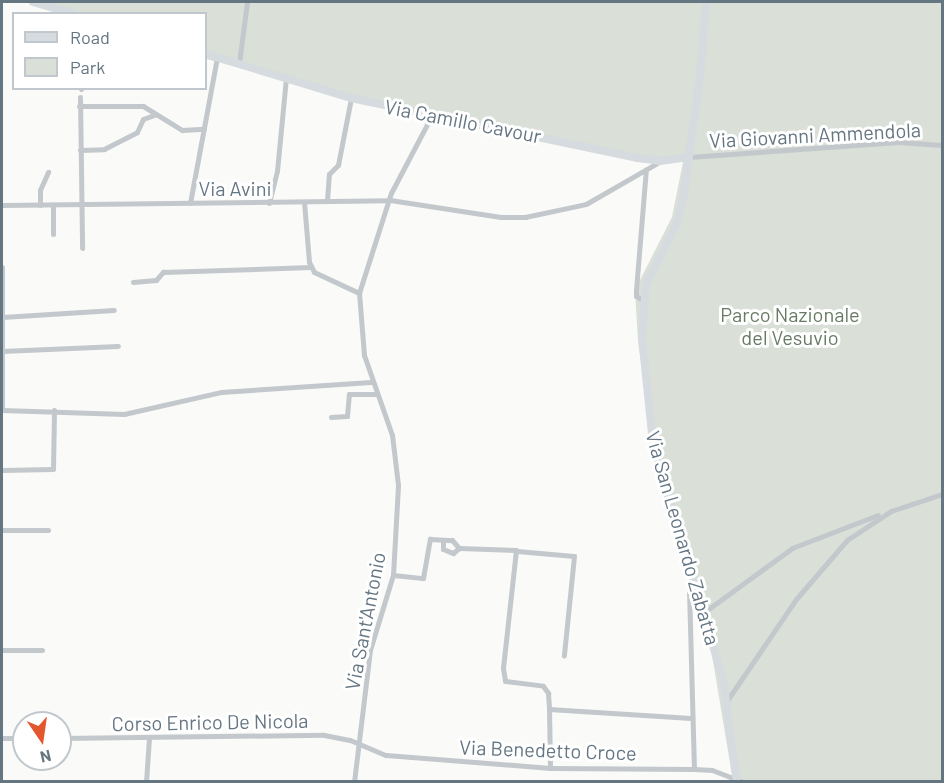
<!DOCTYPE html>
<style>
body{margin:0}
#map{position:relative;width:944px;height:783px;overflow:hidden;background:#fafaf8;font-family:Barlow,sans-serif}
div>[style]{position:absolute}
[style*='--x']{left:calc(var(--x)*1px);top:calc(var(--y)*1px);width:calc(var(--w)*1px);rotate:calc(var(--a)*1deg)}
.green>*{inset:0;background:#dadfd7}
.street>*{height:5px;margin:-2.5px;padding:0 2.5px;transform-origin:2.5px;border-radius:2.5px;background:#c3c8cc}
.secondary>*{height:8px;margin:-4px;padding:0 4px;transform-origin:4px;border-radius:4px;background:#d6dbdf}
span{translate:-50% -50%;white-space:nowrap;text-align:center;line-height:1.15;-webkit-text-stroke:6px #fff;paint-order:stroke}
.street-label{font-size:20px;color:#657683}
.park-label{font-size:20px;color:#687a64}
.frame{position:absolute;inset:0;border:3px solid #657683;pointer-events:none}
.legend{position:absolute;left:12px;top:12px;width:195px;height:78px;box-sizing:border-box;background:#fff;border:2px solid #c1c8cd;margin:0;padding:8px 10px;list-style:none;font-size:18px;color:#657683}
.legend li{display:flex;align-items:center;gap:12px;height:30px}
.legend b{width:30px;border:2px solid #c1c8cd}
.north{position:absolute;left:12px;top:711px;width:60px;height:60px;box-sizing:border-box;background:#fff;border:2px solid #c1c8cd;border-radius:50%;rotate:167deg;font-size:16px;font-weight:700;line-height:24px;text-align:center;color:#657683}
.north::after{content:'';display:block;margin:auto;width:21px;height:27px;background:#e4572e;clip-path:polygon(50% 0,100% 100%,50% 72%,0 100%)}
</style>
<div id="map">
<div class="green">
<div style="clip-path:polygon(37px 2px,942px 2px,942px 781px,733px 781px,711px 649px,657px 474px,638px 341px,635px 290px,672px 217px,683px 162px,642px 161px,482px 129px,206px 59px,206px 14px,66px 13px)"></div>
</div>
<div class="street">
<div style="--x:239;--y:63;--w:62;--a:-82.5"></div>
<div style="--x:81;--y:89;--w:1;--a:-45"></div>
<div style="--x:80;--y:97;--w:151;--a:89.2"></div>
<div style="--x:79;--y:106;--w:64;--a:0"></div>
<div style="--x:143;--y:106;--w:46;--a:31.6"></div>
<div style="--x:182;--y:130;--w:22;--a:-3"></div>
<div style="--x:80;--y:150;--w:24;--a:-2"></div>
<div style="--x:104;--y:149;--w:37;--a:-27"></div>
<div style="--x:137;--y:132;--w:14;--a:-65"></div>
<div style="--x:143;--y:119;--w:12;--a:-20"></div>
<div style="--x:689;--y:157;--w:210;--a:-4.1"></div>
<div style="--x:898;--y:142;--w:44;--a:3.9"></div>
<div style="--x:327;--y:201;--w:27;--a:-86"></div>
<div style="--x:329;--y:174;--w:13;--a:-45"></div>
<div style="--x:338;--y:165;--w:68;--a:-79"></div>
<div style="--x:304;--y:202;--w:60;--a:85.2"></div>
<div style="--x:309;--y:262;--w:11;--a:63"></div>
<div style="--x:314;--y:272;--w:50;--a:25"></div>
<div style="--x:190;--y:203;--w:148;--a:-79.5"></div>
<div style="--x:269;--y:203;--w:33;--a:-76"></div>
<div style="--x:277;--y:171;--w:94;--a:-84.5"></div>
<div style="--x:2;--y:205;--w:388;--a:-0.7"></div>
<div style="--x:390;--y:200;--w:112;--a:8.7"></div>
<div style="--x:501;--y:217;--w:24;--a:0"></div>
<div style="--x:525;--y:217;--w:62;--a:-12"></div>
<div style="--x:586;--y:204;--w:84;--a:-29.9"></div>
<div style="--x:40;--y:205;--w:15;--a:-90"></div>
<div style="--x:40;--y:190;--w:20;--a:-66"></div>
<div style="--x:53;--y:234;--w:29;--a:-90"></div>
<div style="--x:133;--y:282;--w:23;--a:-5"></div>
<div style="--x:156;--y:280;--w:11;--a:-49"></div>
<div style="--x:163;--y:272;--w:148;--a:-1.9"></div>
<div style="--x:643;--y:300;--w:8;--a:-150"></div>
<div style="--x:636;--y:296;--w:6;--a:-90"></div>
<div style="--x:636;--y:290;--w:121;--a:-85.3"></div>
<div style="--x:2;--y:317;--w:112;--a:-3.6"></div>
<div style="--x:2;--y:351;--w:116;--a:-2.5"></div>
<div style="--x:2;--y:410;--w:122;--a:1.9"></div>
<div style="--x:124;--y:414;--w:99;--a:-12.8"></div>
<div style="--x:221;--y:392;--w:150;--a:-3.8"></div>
<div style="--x:2;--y:410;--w:143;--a:-90"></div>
<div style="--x:331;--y:417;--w:16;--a:-4"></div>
<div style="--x:347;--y:416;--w:22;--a:-85"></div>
<div style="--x:349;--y:394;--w:27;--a:0"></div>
<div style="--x:2;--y:470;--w:51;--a:-1.1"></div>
<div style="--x:53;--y:469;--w:59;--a:-89"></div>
<div style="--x:2;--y:530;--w:46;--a:0"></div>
<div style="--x:443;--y:540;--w:9;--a:90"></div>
<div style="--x:443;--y:549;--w:11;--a:22"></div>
<div style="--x:453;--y:553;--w:8;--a:-40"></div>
<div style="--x:459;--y:548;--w:57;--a:2"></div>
<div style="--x:516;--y:550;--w:119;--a:96.3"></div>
<div style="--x:503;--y:668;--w:13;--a:81"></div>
<div style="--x:505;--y:681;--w:38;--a:7"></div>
<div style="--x:543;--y:686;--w:9;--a:54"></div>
<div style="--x:548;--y:693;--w:16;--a:86"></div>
<div style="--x:549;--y:709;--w:142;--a:3.6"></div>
<div style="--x:517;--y:551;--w:57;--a:5"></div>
<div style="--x:574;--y:556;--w:100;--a:95.8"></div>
<div style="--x:393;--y:575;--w:30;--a:6"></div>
<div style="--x:423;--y:578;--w:40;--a:-80"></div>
<div style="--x:430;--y:539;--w:22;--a:3"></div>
<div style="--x:452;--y:540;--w:11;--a:49"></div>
<div style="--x:703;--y:613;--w:110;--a:-36.1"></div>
<div style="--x:792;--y:548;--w:92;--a:-21"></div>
<div style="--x:2;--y:650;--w:40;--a:0"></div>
<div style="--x:728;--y:699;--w:122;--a:-55.7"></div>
<div style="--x:797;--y:598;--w:77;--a:-49.2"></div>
<div style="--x:847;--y:540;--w:53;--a:-33.4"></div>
<div style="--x:891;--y:511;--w:54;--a:-18.4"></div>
<div style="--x:549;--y:709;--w:59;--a:89"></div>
<div style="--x:2;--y:738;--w:22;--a:0"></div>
<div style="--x:60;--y:738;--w:264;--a:-0.7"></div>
<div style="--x:324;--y:735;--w:26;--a:11"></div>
<div style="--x:350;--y:740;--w:39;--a:23"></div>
<div style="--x:386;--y:755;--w:165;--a:4.5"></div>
<div style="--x:550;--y:768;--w:144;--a:0.4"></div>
<div style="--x:694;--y:769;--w:18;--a:3"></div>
<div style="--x:712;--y:770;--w:33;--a:21"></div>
<div style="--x:694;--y:769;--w:180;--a:-91.6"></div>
<div style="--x:689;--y:589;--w:9;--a:-49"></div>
<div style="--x:146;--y:782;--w:44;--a:-86.1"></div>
<div style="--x:354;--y:782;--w:133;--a:-83.1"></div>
<div style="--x:370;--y:650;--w:78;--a:-73"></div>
<div style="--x:393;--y:575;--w:90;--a:-86.8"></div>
<div style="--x:398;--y:485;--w:50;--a:-96.8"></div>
<div style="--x:392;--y:435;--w:85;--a:-109.3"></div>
<div style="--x:364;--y:355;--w:62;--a:-94.6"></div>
<div style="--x:359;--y:293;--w:105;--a:-72.3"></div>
<div style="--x:391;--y:193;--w:88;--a:-62.3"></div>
</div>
<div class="secondary">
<div style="--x:33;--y:2;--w:43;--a:16.3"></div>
<div style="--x:706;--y:2;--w:75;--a:94.6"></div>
<div style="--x:700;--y:77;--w:123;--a:97.9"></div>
<div style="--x:683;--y:199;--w:25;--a:104"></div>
<div style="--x:677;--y:223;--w:69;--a:116.6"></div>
<div style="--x:646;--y:285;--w:52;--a:94.4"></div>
<div style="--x:642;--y:337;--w:107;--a:84.1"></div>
<div style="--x:653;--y:443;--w:246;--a:73.5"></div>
<div style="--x:723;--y:679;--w:104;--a:82.3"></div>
<div style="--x:206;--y:54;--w:152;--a:16.9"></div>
<div style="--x:351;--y:98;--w:292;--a:11.8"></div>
<div style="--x:637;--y:158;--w:23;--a:7"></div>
<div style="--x:660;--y:161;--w:29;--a:-8"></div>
</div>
<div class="street-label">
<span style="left:463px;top:121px;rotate:11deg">Via Camillo Cavour</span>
<span style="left:815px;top:135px;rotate:-3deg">Via Giovanni Ammendola</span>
<span style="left:235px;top:188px">Via Avini</span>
<span style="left:683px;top:538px;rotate:74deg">Via San Leonardo Zabatta</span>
<span style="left:365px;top:621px;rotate:-79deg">Via Sant'Antonio</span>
<span style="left:210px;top:722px;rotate:-1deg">Corso Enrico De Nicola</span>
<span style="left:548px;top:750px;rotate:2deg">Via Benedetto Croce</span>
</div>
<div class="park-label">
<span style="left:790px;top:326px">Parco Nazionale<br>del Vesuvio</span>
</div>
<div class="frame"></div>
<ul class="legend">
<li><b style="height:8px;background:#d6dbdf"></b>Road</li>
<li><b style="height:16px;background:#dadfd7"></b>Park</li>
</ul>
<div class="north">N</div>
</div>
